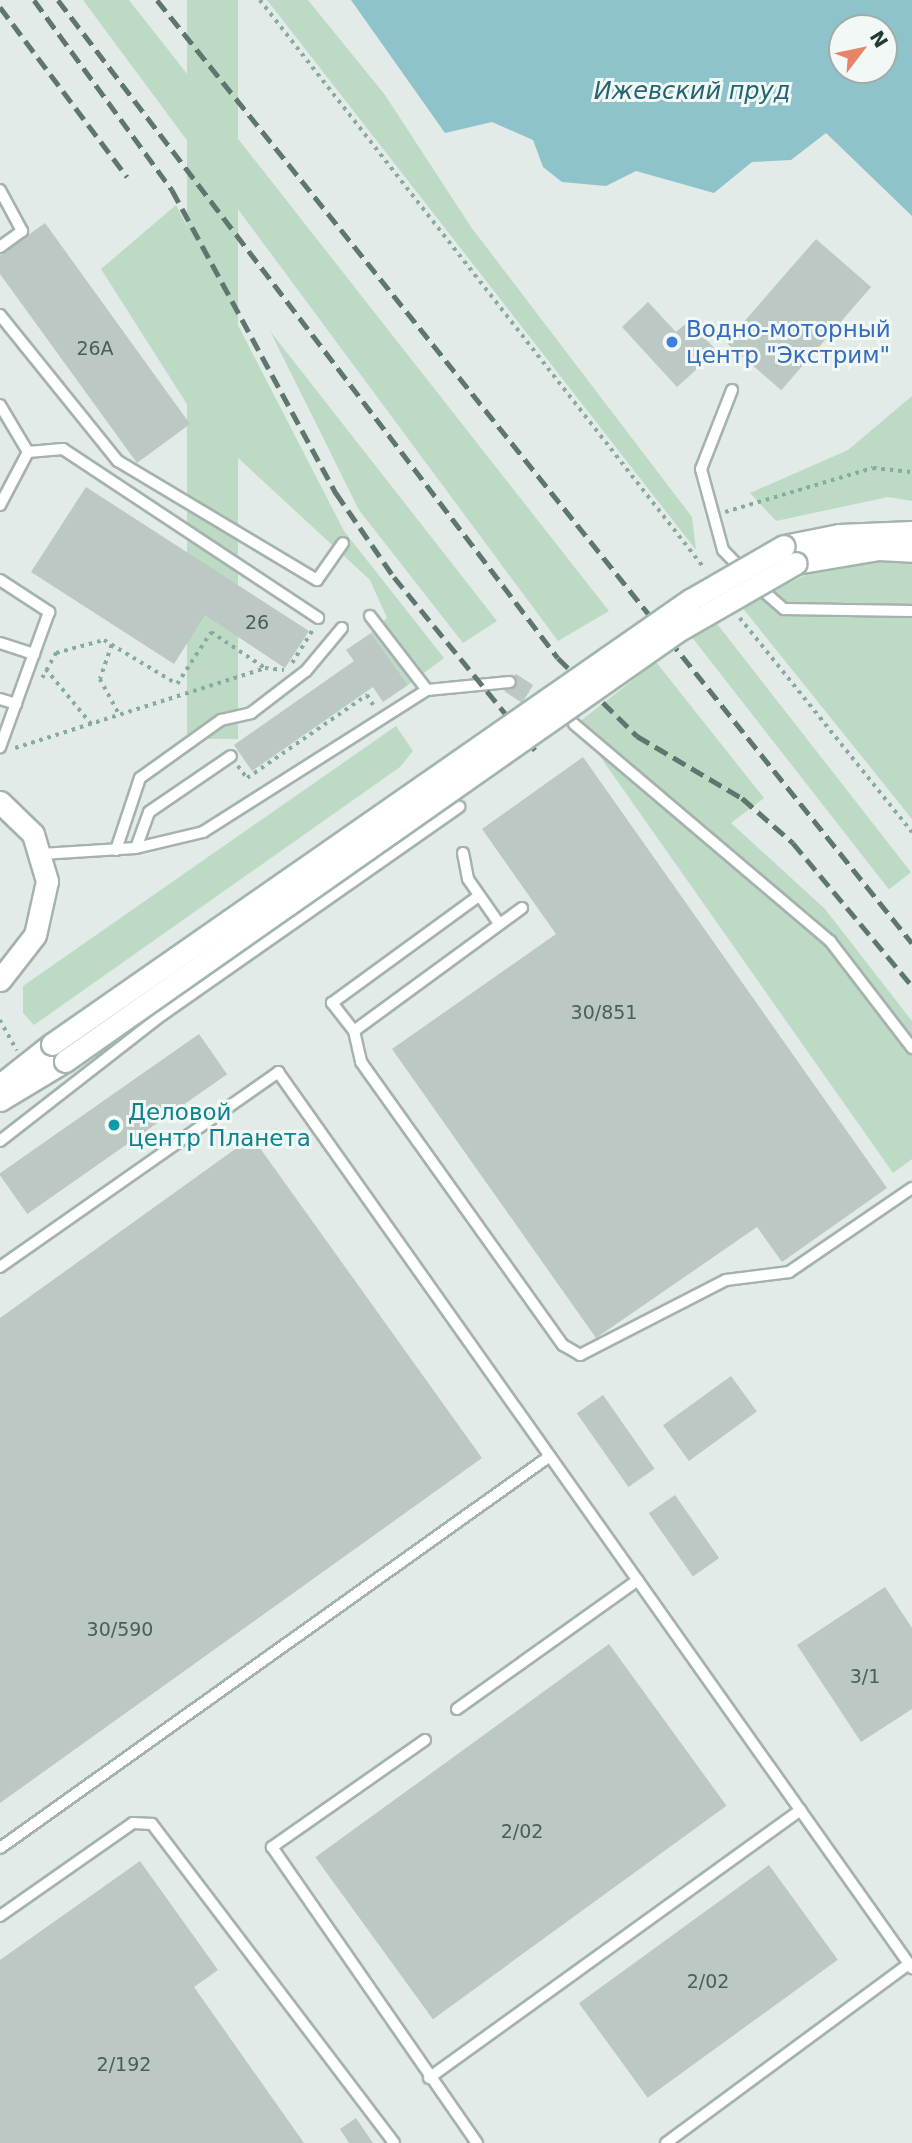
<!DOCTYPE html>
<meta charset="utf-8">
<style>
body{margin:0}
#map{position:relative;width:912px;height:2143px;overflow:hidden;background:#e2ebe7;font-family:"DejaVu Sans",sans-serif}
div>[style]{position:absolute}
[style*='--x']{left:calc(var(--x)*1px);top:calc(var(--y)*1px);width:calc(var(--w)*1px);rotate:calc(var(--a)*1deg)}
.green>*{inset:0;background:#bddac5;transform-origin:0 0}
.water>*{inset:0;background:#8fc3cb}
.building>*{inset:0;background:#bbc8c3;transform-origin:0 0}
.minor-tunnel>*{height:21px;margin-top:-10.5px;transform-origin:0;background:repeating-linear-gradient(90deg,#bcc8c3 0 21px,transparent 0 31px)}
.path>*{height:3.5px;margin-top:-1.75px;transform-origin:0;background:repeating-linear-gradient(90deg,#86ac9f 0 3.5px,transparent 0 8.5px)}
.roads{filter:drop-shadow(2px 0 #a5b2ae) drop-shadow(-2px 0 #a5b2ae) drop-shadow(0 2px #a5b2ae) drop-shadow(0 -2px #a5b2ae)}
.service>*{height:10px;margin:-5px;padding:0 5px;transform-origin:5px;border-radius:5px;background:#fff}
.minor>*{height:21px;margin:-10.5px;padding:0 10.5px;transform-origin:10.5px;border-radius:10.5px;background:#fff}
.secondary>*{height:21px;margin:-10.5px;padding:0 10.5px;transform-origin:10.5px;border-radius:10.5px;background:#fff}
.rail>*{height:5px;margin-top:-2.5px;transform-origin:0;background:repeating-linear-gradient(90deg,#5e766f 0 14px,transparent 0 21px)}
.bridges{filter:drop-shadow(2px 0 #a2b6ae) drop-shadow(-2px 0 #a2b6ae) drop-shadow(0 2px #a2b6ae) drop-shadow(0 -2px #a2b6ae)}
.secondary-bridge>*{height:21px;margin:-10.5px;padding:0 10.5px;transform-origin:10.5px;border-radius:10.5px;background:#fff}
.dots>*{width:19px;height:19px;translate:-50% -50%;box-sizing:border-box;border:4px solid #f2f8f5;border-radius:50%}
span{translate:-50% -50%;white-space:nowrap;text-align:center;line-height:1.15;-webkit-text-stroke:6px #f2f8f5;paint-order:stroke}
.number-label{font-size:19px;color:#4a5e58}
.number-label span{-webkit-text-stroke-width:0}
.shop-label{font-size:23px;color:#366cbe}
.left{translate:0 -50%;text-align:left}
.culture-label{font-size:23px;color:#0d838f}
.water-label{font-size:24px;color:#246571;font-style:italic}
.north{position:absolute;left:828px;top:14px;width:70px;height:70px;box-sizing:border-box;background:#f2f8f5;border:2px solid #a0aca8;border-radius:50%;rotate:58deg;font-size:19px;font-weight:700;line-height:28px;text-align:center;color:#243a34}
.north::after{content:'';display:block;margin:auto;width:24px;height:32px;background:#e58467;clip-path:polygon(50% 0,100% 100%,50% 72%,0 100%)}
</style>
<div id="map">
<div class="green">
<div style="clip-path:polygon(83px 0,129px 0,609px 611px,558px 641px)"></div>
<div style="left:187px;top:0;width:51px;height:739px"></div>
<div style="clip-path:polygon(267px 0,308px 0,385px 95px,471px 227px,692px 517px,696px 550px)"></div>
<div style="clip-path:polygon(176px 205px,344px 531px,444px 658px,408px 685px,371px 633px,387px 618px,370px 580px,197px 420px,101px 269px)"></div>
<div style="clip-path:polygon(270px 331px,497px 621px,463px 643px,359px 510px)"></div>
<div style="clip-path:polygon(912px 396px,912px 501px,888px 497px,776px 521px,750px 493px,848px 450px)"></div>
<div style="clip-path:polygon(889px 559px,912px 562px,912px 819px,741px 606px,814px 571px)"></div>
<div style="left:714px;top:620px;width:320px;height:28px;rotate:52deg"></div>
<div style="clip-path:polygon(656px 662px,764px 798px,731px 823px,825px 909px,912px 1021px,912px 1159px,893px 1173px,592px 745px,569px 730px)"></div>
<div style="clip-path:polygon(396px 726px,413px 751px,400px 767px,34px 1025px,23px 1013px,23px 986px)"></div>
</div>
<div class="water">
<div style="clip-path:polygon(evenodd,351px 0,912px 0,912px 216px,826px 133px,791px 160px,752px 162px,714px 193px,636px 171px,606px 186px,562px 182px,543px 167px,533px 140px,492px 122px,445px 133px,351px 0,842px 28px,884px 28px,884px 70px,842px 70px,842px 28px)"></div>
</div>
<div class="building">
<div style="clip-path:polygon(45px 223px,190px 424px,137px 463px,0 274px,0 255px)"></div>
<div style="left:816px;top:239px;width:73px;height:137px;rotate:41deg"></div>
<div style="clip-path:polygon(648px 302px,676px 332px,689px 321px,717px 351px,677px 387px,622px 327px)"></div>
<div style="clip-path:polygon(86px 487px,309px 631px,285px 668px,205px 615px,174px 664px,31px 572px)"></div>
<div style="clip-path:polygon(371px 633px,408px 685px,383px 702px,373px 687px,252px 771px,234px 745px,354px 661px,346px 650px)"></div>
<div style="clip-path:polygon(583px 757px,887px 1188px,782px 1262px,757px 1227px,596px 1338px,392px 1049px,556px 934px,482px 829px)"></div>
<div style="left:199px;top:1034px;width:49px;height:244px;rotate:55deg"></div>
<div style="clip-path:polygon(252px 1137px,482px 1458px,0 1803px,0 1318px)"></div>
<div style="left:731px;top:1376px;width:44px;height:84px;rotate:54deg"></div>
<div style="left:603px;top:1395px;width:90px;height:32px;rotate:55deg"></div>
<div style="left:675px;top:1495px;width:77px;height:32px;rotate:55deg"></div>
<div style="clip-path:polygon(885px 1587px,912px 1628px,912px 1709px,861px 1742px,797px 1645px)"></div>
<div style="left:609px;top:1644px;width:200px;height:363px;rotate:54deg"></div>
<div style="clip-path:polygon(140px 1861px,218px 1970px,194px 1987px,304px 2143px,0 2143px,0 1960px)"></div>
<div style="left:769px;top:1865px;width:117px;height:235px;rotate:54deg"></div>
<div style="clip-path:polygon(356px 2118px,373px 2143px,349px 2143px,340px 2129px)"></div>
</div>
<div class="minor-tunnel">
<div style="--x:510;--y:682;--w:54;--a:32.8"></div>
</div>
<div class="path">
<div style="--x:260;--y:0;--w:722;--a:51.97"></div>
<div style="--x:725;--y:512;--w:154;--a:-16.6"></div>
<div style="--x:873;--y:468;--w:39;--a:6"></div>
<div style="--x:740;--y:618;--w:275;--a:51.2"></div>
<div style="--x:112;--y:645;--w:36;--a:109"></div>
<div style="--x:100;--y:679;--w:42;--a:61.6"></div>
<div style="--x:292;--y:663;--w:38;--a:-58"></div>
<div style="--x:46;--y:669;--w:72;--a:50.6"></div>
<div style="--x:42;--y:678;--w:29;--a:-61"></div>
<div style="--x:56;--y:653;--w:50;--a:-15.2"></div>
<div style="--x:104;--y:640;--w:85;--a:31.1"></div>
<div style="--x:177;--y:684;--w:62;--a:-56.8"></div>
<div style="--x:211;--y:632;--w:65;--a:33.7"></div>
<div style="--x:15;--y:748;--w:262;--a:-17.7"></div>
<div style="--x:265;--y:668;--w:19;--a:6"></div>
<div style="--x:238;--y:766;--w:15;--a:53"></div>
<div style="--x:247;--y:778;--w:146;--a:-34.7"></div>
<div style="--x:367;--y:695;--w:13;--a:58"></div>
<div style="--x:0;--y:1020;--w:35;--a:61"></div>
</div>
<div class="roads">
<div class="service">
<div style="--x:0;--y:190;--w:47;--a:61.8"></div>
<div style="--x:22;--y:231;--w:27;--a:144"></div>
<div style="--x:0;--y:315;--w:188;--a:51.1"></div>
<div style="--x:118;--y:461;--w:232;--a:30.9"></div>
<div style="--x:317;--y:580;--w:45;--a:-54.9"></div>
<div style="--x:732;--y:390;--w:85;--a:111.4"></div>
<div style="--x:701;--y:469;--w:84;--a:74.8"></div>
<div style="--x:723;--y:550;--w:29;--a:46"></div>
<div style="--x:0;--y:405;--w:55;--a:59.2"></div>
<div style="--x:28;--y:452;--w:60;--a:117.8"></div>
<div style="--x:28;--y:452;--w:35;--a:-5"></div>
<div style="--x:63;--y:449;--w:306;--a:33.5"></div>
<div style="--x:0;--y:580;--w:59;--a:33.1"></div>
<div style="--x:49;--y:612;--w:144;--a:109.9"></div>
<div style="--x:754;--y:583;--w:40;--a:41"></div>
<div style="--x:784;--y:609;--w:128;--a:0.9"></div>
<div style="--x:370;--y:616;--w:93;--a:52.4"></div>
<div style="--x:0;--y:643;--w:36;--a:18"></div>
<div style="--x:0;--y:699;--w:17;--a:17"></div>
<div style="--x:574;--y:724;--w:336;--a:40.3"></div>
<div style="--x:830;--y:941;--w:135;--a:52.5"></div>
<div style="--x:136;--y:848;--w:38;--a:-70"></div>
<div style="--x:149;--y:812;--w:99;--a:-34.3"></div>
<div style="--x:116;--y:850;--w:76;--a:-71.6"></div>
<div style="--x:140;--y:778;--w:100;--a:-35.6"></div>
<div style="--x:221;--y:720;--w:31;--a:-13"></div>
<div style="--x:251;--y:713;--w:69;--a:-37.4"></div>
<div style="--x:306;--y:671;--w:56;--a:-50.1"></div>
<div style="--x:463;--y:853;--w:26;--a:79"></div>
<div style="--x:468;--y:879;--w:52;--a:55.1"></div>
<div style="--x:42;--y:854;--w:94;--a:-3.7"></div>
<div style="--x:136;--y:848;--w:69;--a:-13.4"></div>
<div style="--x:203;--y:832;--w:265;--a:-32.4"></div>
<div style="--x:427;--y:690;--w:83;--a:-5.5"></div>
<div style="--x:522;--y:908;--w:208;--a:143.8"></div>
<div style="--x:354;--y:1031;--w:32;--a:77"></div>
<div style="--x:361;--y:1062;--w:348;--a:54.5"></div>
<div style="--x:563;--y:1345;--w:20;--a:30"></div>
<div style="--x:580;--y:1355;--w:164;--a:-27.2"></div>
<div style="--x:726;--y:1280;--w:64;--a:-7.2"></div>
<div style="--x:789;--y:1272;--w:149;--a:-34.3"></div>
<div style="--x:354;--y:1031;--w:36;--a:-128"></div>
<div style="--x:332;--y:1003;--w:182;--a:-36.1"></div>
<div style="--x:0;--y:1141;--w:205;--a:-37.9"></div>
<div style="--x:162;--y:1015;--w:363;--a:-35"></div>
<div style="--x:0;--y:1267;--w:340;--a:-35"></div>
<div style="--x:278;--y:1072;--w:1098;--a:54.72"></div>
<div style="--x:457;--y:1709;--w:222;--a:-35.5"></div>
<div style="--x:425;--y:1740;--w:187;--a:145"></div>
<div style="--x:272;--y:1847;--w:360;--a:55.3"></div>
<div style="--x:0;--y:1848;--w:675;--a:-35.48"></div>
<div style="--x:0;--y:1916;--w:162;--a:-35"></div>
<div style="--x:133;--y:1823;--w:19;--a:3"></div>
<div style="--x:152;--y:1824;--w:400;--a:52.8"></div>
<div style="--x:429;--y:2078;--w:458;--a:-35.8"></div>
<div style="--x:666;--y:2143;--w:302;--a:-36.4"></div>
</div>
<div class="minor">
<div style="--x:0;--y:802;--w:46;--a:44.1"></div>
<div style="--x:33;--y:834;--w:49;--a:73.4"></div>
<div style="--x:47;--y:881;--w:55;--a:102.5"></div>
<div style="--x:35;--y:935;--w:57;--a:127.9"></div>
</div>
<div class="secondary">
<div style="--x:784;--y:546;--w:56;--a:-11.3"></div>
<div style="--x:839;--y:535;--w:73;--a:-2.4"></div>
<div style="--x:796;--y:563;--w:84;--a:-9.6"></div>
<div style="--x:879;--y:549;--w:33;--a:3"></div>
<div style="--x:0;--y:1085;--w:66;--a:-38.3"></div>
<div style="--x:0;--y:1100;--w:76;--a:-31"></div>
</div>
</div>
<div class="rail">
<div style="--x:34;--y:0;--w:235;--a:54"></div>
<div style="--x:172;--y:190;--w:345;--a:61.6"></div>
<div style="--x:336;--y:493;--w:102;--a:55.4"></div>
<div style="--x:394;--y:577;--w:223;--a:50.8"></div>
<div style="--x:58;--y:0;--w:826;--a:52.77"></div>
<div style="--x:558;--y:658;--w:111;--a:44.6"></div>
<div style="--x:637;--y:736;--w:122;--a:30.6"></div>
<div style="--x:742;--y:798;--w:68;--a:41.4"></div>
<div style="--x:793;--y:843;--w:186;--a:50.2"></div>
<div style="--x:157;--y:0;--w:1208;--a:51.32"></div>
<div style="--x:0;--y:7;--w:212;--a:53.2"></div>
</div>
<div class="bridges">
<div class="secondary-bridge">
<div style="--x:52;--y:1044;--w:777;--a:-34.84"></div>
<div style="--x:690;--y:600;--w:108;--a:-29.9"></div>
<div style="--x:65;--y:1061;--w:747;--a:-35.07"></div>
<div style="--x:676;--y:632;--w:138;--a:-29.9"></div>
</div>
</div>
<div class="dots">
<div style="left:672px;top:342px;background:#3f7fe0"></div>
<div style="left:114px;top:1125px;background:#0f9aa8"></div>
</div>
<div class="number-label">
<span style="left:95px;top:349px">26А</span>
<span style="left:257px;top:623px">26</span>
<span style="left:604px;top:1013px">30/851</span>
<span style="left:120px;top:1630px">30/590</span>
<span style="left:865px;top:1677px">3/1</span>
<span style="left:522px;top:1832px">2/02</span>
<span style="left:708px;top:1982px">2/02</span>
<span style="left:124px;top:2065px">2/192</span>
</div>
<div class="shop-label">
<span class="left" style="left:686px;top:342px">Водно-моторный<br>центр "Экстрим"</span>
</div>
<div class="culture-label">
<span class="left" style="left:128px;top:1125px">Деловой<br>центр Планета</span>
</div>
<div class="water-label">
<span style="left:692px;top:92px">Ижевский пруд</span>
</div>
<div class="north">N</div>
</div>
